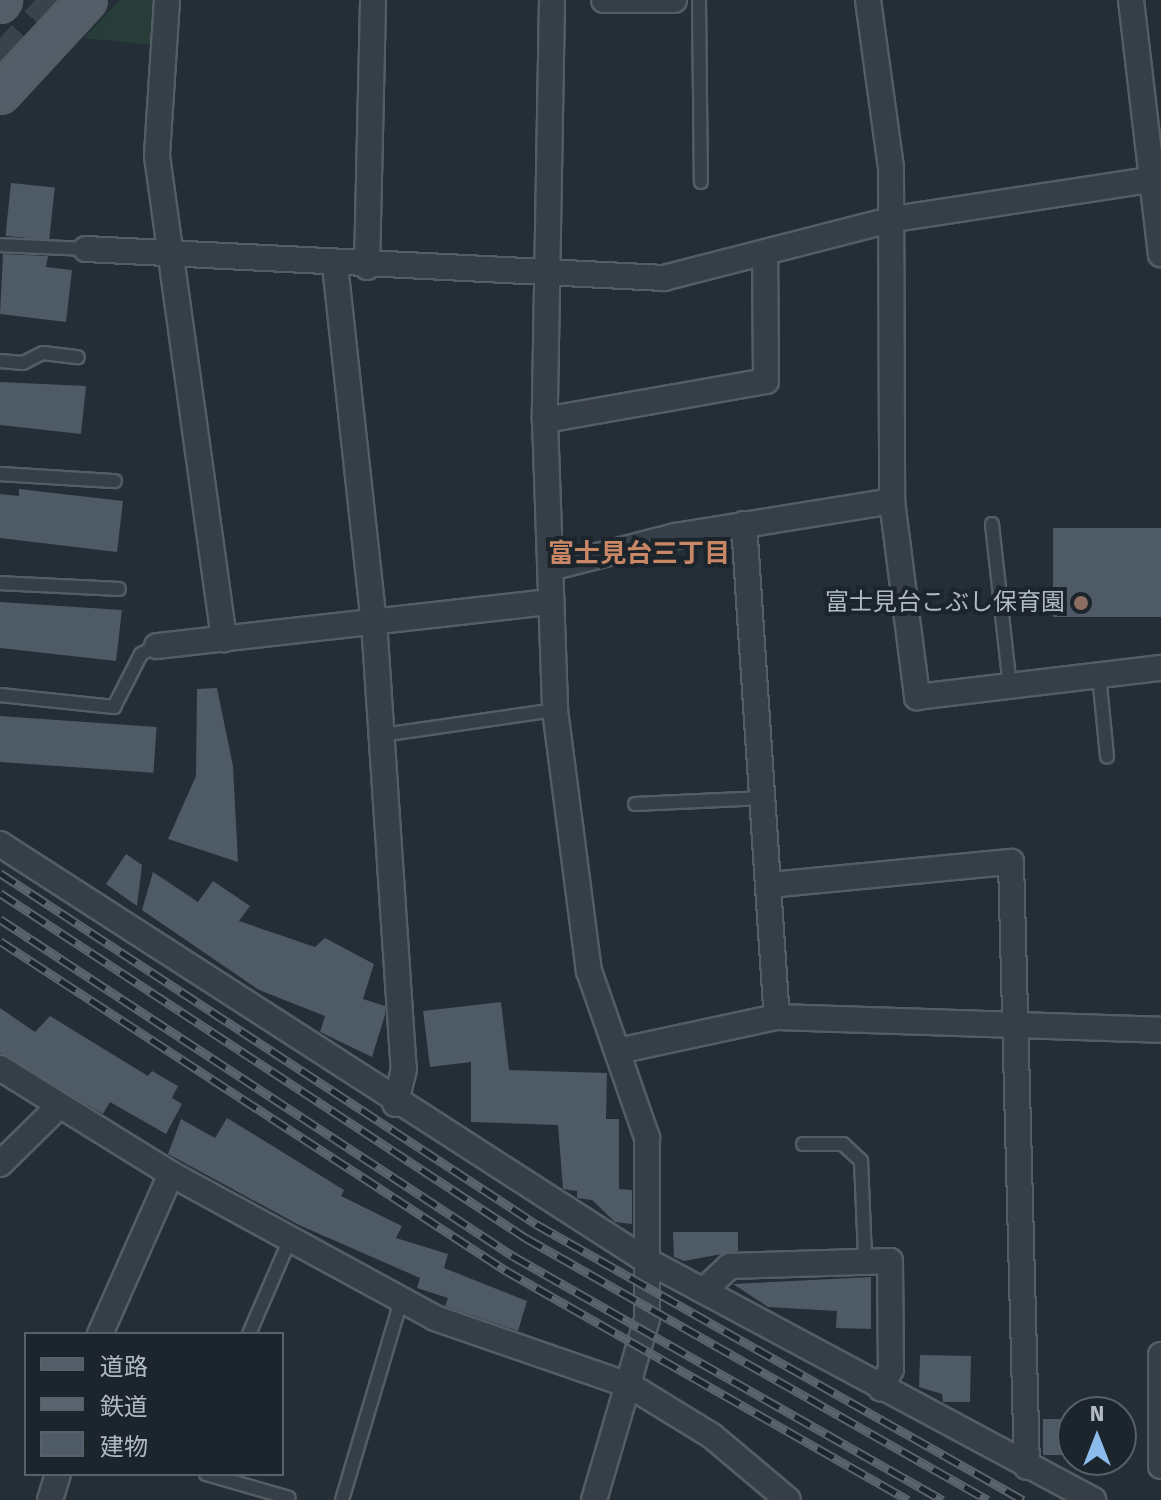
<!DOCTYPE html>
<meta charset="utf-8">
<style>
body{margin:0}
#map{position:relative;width:1161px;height:1500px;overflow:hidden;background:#232e37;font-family:"Fira Sans","Noto Sans JP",sans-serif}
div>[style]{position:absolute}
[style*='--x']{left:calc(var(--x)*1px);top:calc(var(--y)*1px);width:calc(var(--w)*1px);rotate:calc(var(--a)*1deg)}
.green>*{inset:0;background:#283c3a}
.building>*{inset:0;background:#4e5a66;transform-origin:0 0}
.primary-tunnel>*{height:38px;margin-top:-19px;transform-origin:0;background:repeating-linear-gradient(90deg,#38434c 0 38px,transparent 0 57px)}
.roads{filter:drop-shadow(2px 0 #545d65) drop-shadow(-2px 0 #545d65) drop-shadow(0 2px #545d65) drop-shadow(0 -2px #545d65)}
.service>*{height:12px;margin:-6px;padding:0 6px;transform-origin:6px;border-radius:6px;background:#363f48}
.minor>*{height:24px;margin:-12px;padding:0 12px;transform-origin:12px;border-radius:12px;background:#363f48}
.primary>*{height:38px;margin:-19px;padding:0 19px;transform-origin:19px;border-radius:19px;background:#545e68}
.rail>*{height:9px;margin-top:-4.5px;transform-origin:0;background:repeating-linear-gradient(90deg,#1c242c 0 18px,#59646e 0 36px);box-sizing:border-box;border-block:2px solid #59646e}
.dots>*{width:22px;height:22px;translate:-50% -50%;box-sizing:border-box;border:4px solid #1c242c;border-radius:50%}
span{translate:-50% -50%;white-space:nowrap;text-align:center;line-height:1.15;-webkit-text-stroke:8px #1c242c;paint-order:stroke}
.poi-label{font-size:24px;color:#b1bac4}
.right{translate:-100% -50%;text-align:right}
.neighbourhood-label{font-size:26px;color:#ca8766;font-weight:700}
.legend{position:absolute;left:24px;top:1332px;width:260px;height:144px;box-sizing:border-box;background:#1c242c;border:2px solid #586069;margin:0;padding:10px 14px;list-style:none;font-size:24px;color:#b1bac4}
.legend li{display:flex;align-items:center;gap:16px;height:40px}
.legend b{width:40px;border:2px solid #586069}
.north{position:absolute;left:1057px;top:1396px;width:80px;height:80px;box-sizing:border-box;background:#1c242c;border:2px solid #586069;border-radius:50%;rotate:0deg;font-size:22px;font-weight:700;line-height:32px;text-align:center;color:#b1bac4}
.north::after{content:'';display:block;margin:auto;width:28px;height:36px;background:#8cbcee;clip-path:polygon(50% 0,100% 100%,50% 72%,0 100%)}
</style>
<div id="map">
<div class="green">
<div style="clip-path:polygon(120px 0,156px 0,151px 45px,84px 38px)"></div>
</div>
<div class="building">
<div style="left:11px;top:183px;width:44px;height:53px;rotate:6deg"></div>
<div style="clip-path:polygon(3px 254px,48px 256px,46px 267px,72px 270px,66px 322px,0 314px)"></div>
<div style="clip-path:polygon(0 382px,86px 386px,81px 434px,0 425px)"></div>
<div style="clip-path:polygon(19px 489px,123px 501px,117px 552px,0 538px,0 494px,19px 496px)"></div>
<div style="left:1161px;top:528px;width:89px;height:108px;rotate:90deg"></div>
<div style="clip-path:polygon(0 602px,122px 610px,116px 661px,0 648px)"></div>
<div style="clip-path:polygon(217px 688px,233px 766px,238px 862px,168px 839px,196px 776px,197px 689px)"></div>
<div style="left:0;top:716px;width:157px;height:46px;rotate:4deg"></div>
<div style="clip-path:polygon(126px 854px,142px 865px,137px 906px,106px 884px)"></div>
<div style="clip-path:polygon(153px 872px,198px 902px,213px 881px,250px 906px,239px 921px,315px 947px,325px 938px,374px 964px,363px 999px,385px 1006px,385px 1015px,372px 1057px,320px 1032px,325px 1016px,259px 990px,142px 910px)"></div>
<div style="clip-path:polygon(501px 1002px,509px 1070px,607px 1073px,606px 1119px,619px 1119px,619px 1189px,632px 1190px,632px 1224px,615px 1222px,592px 1200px,577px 1198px,577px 1191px,563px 1189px,558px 1125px,471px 1122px,471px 1062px,430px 1067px,423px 1011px)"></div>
<div style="clip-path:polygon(0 1008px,35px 1032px,50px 1016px,148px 1076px,152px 1071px,178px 1086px,172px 1098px,182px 1104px,166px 1134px,110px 1102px,103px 1114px,0 1053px)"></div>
<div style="clip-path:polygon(227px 1118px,344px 1190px,341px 1196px,402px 1226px,396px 1238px,448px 1254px,444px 1268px,527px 1301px,518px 1331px,445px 1306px,448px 1298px,417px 1288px,420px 1278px,299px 1225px,168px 1154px,181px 1119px,215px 1138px)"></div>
<div style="clip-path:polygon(673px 1232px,738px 1232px,738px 1251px,684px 1261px,674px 1257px)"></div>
<div style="clip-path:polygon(871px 1277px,871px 1329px,836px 1328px,837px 1311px,768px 1307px,733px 1284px)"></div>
<div style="clip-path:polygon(920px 1355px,971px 1356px,970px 1402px,943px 1402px,942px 1394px,919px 1387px)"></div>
<div style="left:1043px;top:1419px;width:30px;height:36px"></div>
</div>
<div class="primary-tunnel">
<div style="--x:0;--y:66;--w:90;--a:-47.3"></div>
</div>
<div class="roads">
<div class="service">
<div style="--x:699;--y:0;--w:182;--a:89.4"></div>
<div style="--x:0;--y:245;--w:86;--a:2.7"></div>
<div style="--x:0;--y:361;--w:23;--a:5"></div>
<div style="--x:23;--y:363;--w:22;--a:-27"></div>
<div style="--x:43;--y:353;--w:35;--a:7"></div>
<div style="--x:0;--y:474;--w:115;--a:3.5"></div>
<div style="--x:992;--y:524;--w:163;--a:83.7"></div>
<div style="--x:0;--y:583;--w:119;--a:2.9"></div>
<div style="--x:1099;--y:675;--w:82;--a:84.4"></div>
<div style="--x:0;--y:695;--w:115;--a:6"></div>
<div style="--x:114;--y:707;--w:59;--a:-63"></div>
<div style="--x:141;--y:654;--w:18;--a:-27"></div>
<div style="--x:382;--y:735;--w:175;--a:-8.2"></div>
<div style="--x:635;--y:804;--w:129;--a:-2.7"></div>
<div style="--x:803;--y:1144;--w:40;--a:0"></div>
<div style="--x:843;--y:1144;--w:25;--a:43"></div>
<div style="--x:861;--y:1161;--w:95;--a:87.6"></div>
<div style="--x:249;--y:1334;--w:106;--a:-66.6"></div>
<div style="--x:206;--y:1474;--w:86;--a:16.1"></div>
<div style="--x:342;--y:1500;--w:212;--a:-73.5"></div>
</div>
<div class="minor">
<div style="--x:167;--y:0;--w:156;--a:93.7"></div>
<div style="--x:157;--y:156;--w:488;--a:82.1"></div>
<div style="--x:552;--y:0;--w:420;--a:91"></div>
<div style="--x:545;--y:420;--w:290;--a:88"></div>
<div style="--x:555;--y:710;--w:263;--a:82.6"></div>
<div style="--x:589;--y:971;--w:177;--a:70.8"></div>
<div style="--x:647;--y:1138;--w:181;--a:90"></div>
<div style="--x:647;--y:1319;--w:189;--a:106.3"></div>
<div style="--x:604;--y:0;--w:70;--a:0"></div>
<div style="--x:868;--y:0;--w:169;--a:82.2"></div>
<div style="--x:891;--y:167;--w:334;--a:89.8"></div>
<div style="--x:892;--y:501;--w:198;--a:82.7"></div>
<div style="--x:917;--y:697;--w:246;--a:-6.8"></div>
<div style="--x:1131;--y:0;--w:256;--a:83.3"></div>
<div style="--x:86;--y:249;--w:579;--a:2.87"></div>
<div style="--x:664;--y:278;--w:237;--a:-14.4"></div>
<div style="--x:894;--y:219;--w:270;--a:-8.7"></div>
<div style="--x:335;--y:265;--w:359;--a:83.8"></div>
<div style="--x:374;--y:622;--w:448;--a:86.2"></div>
<div style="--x:404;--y:1069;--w:36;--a:104"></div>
<div style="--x:367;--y:267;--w:267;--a:-88.7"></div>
<div style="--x:545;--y:420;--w:224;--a:-10"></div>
<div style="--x:766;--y:381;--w:129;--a:-90.4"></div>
<div style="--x:744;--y:524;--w:494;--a:86.2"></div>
<div style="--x:551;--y:568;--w:129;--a:-14.4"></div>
<div style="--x:676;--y:536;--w:219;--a:-9.2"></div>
<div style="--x:157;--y:646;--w:397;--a:-6.4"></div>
<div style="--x:0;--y:844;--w:766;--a:32.8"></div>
<div style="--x:644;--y:1259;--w:510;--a:28.22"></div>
<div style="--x:770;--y:885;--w:242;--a:-5.5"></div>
<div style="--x:1011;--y:862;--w:605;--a:88.49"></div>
<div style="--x:618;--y:1051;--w:163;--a:-12.1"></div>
<div style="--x:777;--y:1017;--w:384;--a:1.9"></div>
<div style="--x:0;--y:1068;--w:201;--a:31.8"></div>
<div style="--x:171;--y:1174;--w:301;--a:28.6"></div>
<div style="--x:435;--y:1318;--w:205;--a:19.1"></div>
<div style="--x:629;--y:1385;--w:97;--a:31.6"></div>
<div style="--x:712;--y:1436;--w:99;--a:40.1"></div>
<div style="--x:0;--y:1164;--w:81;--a:-44.5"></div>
<div style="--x:704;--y:1290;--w:35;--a:-43"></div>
<div style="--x:730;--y:1266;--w:160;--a:-1.8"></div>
<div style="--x:890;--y:1261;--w:108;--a:89.5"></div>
<div style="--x:891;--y:1369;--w:22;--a:117"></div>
<div style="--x:100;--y:1334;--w:175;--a:-66.1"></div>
<div style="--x:1161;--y:1355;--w:111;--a:90"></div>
<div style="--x:50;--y:1500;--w:27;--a:-73"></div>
</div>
<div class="primary">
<div style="--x:0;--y:3;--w:4;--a:-56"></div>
<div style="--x:0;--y:94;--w:128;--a:-47.2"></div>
</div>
</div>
<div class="rail">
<div style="--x:0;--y:873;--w:641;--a:33.22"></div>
<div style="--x:536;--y:1224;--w:560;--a:29.54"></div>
<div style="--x:0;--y:893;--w:629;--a:33.26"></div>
<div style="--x:526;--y:1238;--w:531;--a:29.56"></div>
<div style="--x:0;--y:919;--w:614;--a:33.3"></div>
<div style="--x:513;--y:1256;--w:494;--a:29.6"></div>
<div style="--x:0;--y:941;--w:603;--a:33.08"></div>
<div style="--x:505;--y:1270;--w:464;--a:29.7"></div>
</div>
<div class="dots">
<div style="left:1081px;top:603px;background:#8d6e63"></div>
</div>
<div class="poi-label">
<span class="right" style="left:1065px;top:603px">富士見台こぶし保育園</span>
</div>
<div class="neighbourhood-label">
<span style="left:639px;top:554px">富士見台三丁目</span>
</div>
<ul class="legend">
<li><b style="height:10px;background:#545e68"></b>道路</li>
<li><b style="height:10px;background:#59646e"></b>鉄道</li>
<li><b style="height:22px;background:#4e5a66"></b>建物</li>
</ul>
<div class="north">N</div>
</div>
